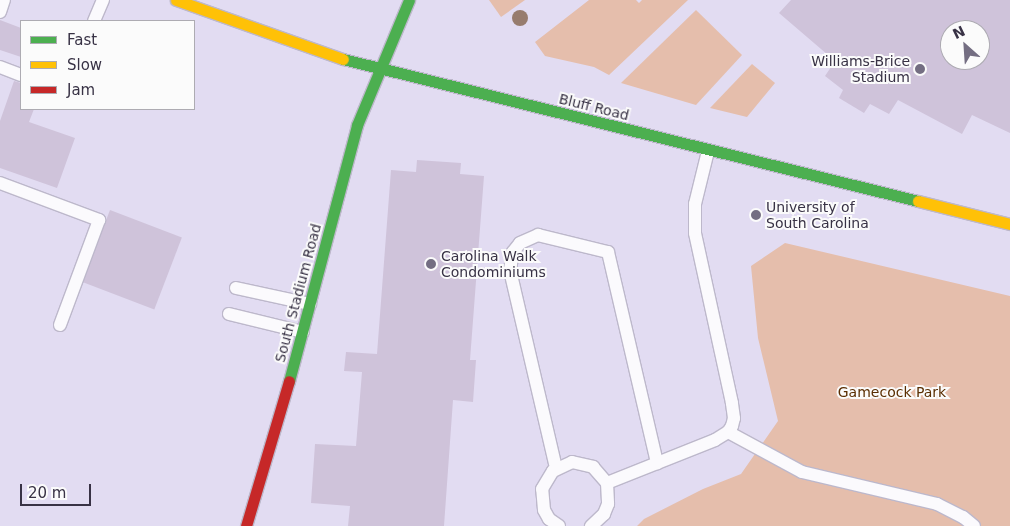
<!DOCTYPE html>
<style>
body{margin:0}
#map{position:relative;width:1010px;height:526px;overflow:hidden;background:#e2dcf2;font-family:"DejaVu Sans",sans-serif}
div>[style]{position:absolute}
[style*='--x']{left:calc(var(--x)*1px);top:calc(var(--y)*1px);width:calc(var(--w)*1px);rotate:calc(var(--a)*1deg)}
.green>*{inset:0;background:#e5beac}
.building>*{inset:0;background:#cfc3da;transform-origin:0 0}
.roads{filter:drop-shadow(1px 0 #bdb8cb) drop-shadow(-1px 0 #bdb8cb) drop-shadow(0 1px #bdb8cb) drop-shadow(0 -1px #bdb8cb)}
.lane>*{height:12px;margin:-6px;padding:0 6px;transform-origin:6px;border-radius:6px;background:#fbfafd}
.fast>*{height:11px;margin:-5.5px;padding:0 5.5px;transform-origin:5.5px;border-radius:5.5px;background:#4caf50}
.slow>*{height:11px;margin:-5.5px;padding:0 5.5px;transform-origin:5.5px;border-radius:5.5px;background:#ffc107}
.jam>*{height:11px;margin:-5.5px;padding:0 5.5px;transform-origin:5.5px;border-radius:5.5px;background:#c62828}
.trees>*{width:16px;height:16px;margin:-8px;border-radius:50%;background:#977c6e}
.dots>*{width:14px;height:14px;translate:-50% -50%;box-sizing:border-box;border:2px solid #fbfbfb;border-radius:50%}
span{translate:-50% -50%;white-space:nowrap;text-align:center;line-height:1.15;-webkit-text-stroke:4px #fbfbfb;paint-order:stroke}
.poi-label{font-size:14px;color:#383245}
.right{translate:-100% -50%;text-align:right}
.left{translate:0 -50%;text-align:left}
.street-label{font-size:14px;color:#383245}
.park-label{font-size:14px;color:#5a2e02}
.legend{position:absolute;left:20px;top:20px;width:175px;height:90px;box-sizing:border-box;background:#fbfbfb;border:1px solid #adabb2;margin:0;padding:6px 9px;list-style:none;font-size:15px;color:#383245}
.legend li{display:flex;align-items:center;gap:10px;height:25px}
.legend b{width:25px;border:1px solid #adabb2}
.north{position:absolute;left:940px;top:20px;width:50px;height:50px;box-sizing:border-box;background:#fbfbfb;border:1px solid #adabb2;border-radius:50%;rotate:334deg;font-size:14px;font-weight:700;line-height:20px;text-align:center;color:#383245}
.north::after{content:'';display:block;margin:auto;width:18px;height:22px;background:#746e82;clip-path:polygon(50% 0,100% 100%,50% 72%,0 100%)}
.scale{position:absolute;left:20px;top:484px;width:71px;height:22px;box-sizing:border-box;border:2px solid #383245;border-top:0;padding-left:6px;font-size:15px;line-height:18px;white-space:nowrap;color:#383245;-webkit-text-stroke:4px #fbfbfb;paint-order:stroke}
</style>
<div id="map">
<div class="green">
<div style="clip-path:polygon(489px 0,525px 0,501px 17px)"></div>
<div style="clip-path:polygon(589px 0,636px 0,639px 3px,642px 0,688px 0,609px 75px,594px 67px,545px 56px,535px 42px)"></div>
<div style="clip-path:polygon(696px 10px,742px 55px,696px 105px,621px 83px)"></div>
<div style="clip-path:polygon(752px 64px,775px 83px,747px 117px,710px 108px)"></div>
<div style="clip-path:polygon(785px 243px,1010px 296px,1010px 526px,637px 526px,644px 519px,703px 489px,741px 474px,778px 421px,758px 338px,751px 266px)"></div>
</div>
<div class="building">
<div style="clip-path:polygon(evenodd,791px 0,1010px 0,1010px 133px,972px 115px,962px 134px,898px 100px,889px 114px,870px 104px,864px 113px,839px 98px,843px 90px,825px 76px,835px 61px,779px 13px,791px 0,950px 30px,980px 30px,980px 60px,950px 60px,950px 30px)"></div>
<div style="clip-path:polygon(0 20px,21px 28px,21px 57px,0 50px)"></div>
<div style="clip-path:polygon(14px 81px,21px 83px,21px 109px,34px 109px,29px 122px,75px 138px,57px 188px,0 168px,0 121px)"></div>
<div style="clip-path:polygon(417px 160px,461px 163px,460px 174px,484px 176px,470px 360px,476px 360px,473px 402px,453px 400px,444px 526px,348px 526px,350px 506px,311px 503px,315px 444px,356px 446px,362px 372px,344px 371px,346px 352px,377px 354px,391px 170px,416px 172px)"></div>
<div style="left:110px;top:210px;width:77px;height:77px;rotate:21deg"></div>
</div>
<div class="roads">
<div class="lane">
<div style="--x:0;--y:12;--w:13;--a:-72"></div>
<div style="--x:94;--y:21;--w:23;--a:-67"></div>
<div style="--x:0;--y:67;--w:22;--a:21"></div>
<div style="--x:0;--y:183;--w:106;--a:20.5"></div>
<div style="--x:99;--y:220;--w:112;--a:110.4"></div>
<div style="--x:236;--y:288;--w:76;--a:12.2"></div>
<div style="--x:229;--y:314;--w:76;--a:13.7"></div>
<div style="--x:728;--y:432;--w:84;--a:28.4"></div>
<div style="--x:802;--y:472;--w:139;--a:13.3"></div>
<div style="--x:937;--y:504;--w:29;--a:27"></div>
<div style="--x:963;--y:517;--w:14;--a:39"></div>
<div style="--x:556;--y:468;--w:203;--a:-103.1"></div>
<div style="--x:510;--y:270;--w:18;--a:-81"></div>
<div style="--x:513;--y:252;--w:11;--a:-52"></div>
<div style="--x:520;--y:243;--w:20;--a:-24"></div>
<div style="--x:538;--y:235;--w:72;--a:13.7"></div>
<div style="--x:608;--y:252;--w:217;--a:76.9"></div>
<div style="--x:607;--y:483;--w:116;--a:-21.7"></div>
<div style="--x:715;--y:440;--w:15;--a:-32"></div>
<div style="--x:728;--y:432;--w:7;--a:-56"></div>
<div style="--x:732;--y:426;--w:8;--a:-76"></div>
<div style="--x:734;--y:418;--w:15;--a:-98"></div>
<div style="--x:732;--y:403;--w:174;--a:-102.3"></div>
<div style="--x:695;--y:233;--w:29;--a:-90"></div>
<div style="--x:695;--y:204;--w:55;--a:-76.2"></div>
<div style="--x:559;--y:526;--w:12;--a:-145"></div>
<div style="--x:549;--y:519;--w:10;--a:-119"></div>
<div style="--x:544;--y:510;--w:21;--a:-95"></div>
<div style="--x:542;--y:489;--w:21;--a:-59"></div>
<div style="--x:553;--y:471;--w:21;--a:-25"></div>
<div style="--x:572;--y:462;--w:22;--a:13"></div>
<div style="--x:593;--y:467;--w:21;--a:49"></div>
<div style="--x:607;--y:483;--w:21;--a:87"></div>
<div style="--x:608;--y:504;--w:11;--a:112"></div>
<div style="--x:604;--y:514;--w:18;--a:137"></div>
</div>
<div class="fast">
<div style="--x:343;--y:59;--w:592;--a:13.87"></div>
<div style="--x:289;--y:381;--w:265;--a:-75.1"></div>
<div style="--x:357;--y:125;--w:135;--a:-67.4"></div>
</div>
<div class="slow">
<div style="--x:176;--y:0;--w:177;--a:19.5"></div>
<div style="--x:918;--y:201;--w:95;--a:14"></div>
</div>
<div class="jam">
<div style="--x:246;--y:526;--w:151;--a:-73.5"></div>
</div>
</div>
<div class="trees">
<div style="left:520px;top:18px"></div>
</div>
<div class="dots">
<div style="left:920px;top:69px;background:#746e82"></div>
<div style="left:756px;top:215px;background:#746e82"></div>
<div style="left:431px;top:264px;background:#746e82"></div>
</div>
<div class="poi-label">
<span class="right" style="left:910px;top:69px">Williams-Brice<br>Stadium</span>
<span class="left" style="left:766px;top:215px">University of<br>South Carolina</span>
<span class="left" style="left:441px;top:264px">Carolina Walk<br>Condominiums</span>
</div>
<div class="street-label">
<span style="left:594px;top:107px;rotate:14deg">Bluff Road</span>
<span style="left:298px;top:293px;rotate:-75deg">South Stadium Road</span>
</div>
<div class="park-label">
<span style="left:892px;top:392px">Gamecock Park</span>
</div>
<ul class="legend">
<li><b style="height:6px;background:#4caf50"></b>Fast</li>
<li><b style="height:6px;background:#ffc107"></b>Slow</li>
<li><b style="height:6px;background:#c62828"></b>Jam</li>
</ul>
<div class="north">N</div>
<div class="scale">20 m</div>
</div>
